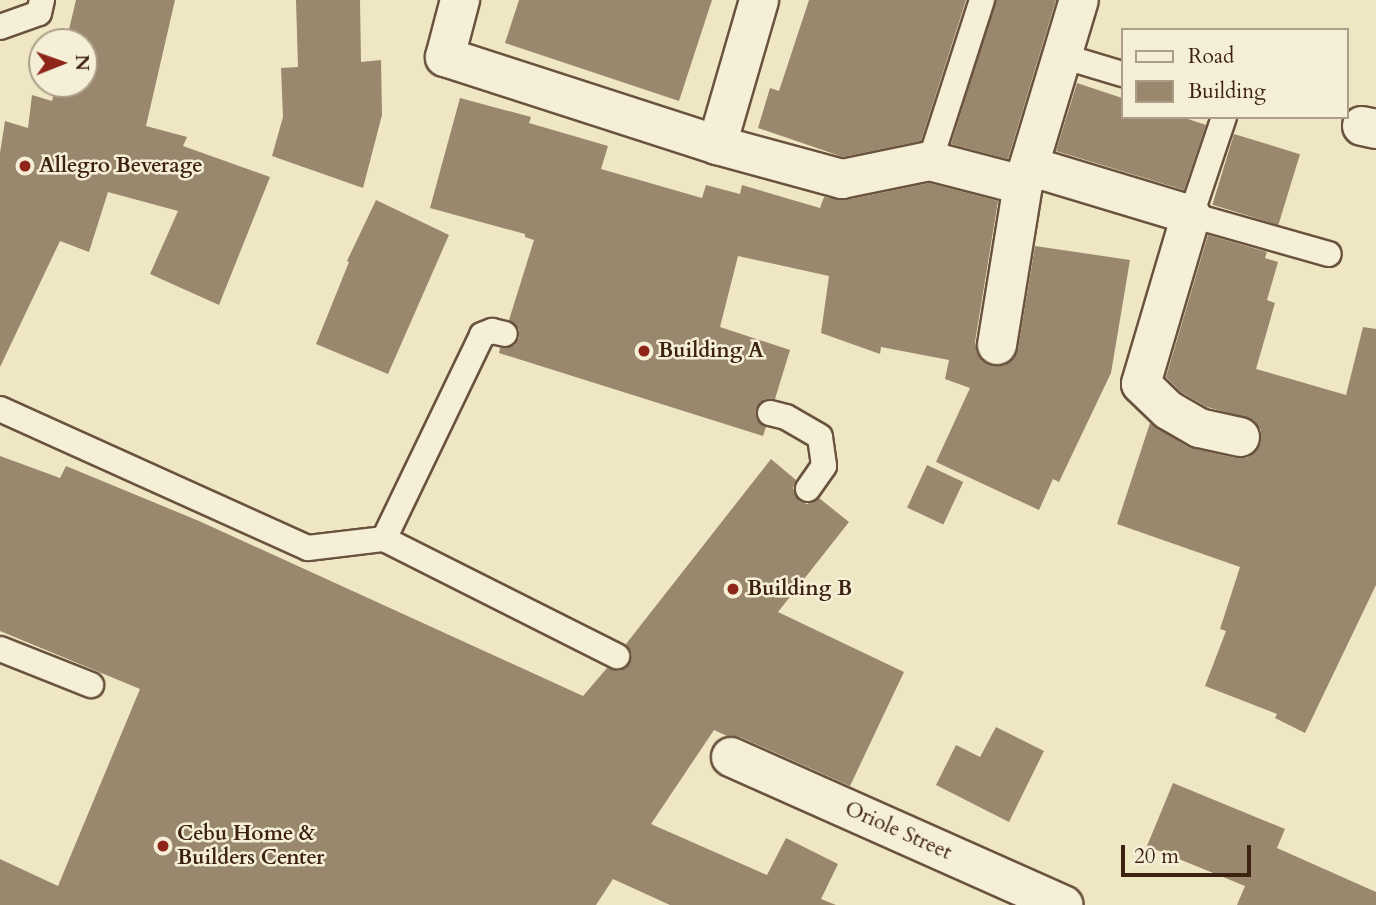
<!DOCTYPE html>
<style>
body{margin:0}
#map{position:relative;width:1376px;height:905px;overflow:hidden;background:#efe6c3;font-family:Cardo,serif}
div>[style]{position:absolute}
[style*='--x']{left:calc(var(--x)*1px);top:calc(var(--y)*1px);width:calc(var(--w)*1px);rotate:calc(var(--a)*1deg)}
.building>*{inset:0;background:#9a886e;transform-origin:0 0}
.roads{filter:drop-shadow(2px 0 #6a533e) drop-shadow(-2px 0 #6a533e) drop-shadow(0 2px #6a533e) drop-shadow(0 -2px #6a533e)}
.service>*{height:24px;margin:-12px;padding:0 12px;transform-origin:12px;border-radius:12px;background:#f5efd8}
.minor>*{height:38px;margin:-19px;padding:0 19px;transform-origin:19px;border-radius:19px;background:#f5efd8}
.dots>*{width:19px;height:19px;translate:-50% -50%;box-sizing:border-box;border:4px solid #f5efd8;border-radius:50%}
span{translate:-50% -50%;white-space:nowrap;text-align:center;line-height:1.15;-webkit-text-stroke:5px #f5efd8;paint-order:stroke}
.poi-label{font-size:21px;color:#3e2211;font-weight:700}
.left{translate:0 -50%;text-align:left}
.street-label{font-size:21px;color:#3e2211}
.legend{position:absolute;left:1121px;top:28px;width:228px;height:91px;box-sizing:border-box;background:#f5efd8;border:2px solid #ac9d88;margin:0;padding:9px 12px;list-style:none;font-size:21px;color:#3e2211}
.legend li{display:flex;align-items:center;gap:14px;height:35px}
.legend b{width:35px;border:2px solid #ac9d88}
.north{position:absolute;left:28px;top:28px;width:70px;height:70px;box-sizing:border-box;background:#f5efd8;border:2px solid #ac9d88;border-radius:50%;rotate:89deg;font-size:19px;font-weight:700;line-height:28px;text-align:center;color:#3e2211}
.north::after{content:'';display:block;margin:auto;width:24px;height:32px;background:#8f2418;clip-path:polygon(50% 0,100% 100%,50% 72%,0 100%)}
.scale{position:absolute;left:1121px;top:845px;width:130px;height:32px;box-sizing:border-box;border:4px solid #3e2211;border-top:0;padding-left:9px;font-size:21px;line-height:24px;white-space:nowrap;color:#3e2211;-webkit-text-stroke:5px #f5efd8;paint-order:stroke}
</style>
<div id="map">
<div class="building">
<div style="clip-path:polygon(76px 0,175px 0,146px 126px,187px 137px,183px 146px,270px 177px,219px 305px,150px 274px,178px 211px,108px 192px,89px 252px,60px 241px,0 367px,0 153px,5px 121px,28px 128px,32px 95px,52px 101px,56px 84px,84px 84px,84px 42px,66px 42px)"></div>
<div style="clip-path:polygon(296px 0,360px 0,361px 62px,381px 60px,382px 115px,363px 188px,272px 156px,283px 117px,281px 68px,298px 67px)"></div>
<div style="clip-path:polygon(519px 0,712px 0,679px 101px,505px 43px)"></div>
<div style="clip-path:polygon(809px 0,966px 0,921px 141px,843px 157px,758px 128px,770px 88px,779px 91px)"></div>
<div style="clip-path:polygon(996px 0,1056px 0,1008px 159px,951px 144px)"></div>
<div style="clip-path:polygon(1077px 83px,1122px 98px,1122px 117px,1182px 117px,1206px 125px,1184px 190px,1056px 151px)"></div>
<div style="clip-path:polygon(460px 98px,531px 117px,529px 123px,608px 146px,601px 169px,702px 198px,706px 185px,740px 194px,742px 185px,820px 208px,824px 197px,846px 200px,929px 183px,998px 201px,975px 342px,977px 353px,983px 361px,993px 366px,1005px 365px,1014px 358px,1018px 349px,1035px 246px,1130px 260px,1111px 373px,1059px 482px,1053px 479px,1039px 510px,936px 462px,970px 388px,945px 379px,949px 360px,881px 347px,880px 354px,821px 333px,829px 276px,738px 256px,720px 327px,790px 350px,775px 399px,765px 399px,756px 409px,756px 418px,766px 427px,763px 436px,499px 353px,500px 348px,515px 345px,519px 338px,519px 329px,509px 320px,534px 240px,525px 237px,525px 234px,430px 208px)"></div>
<div style="left:1234px;top:134px;width:69px;height:74px;rotate:17deg"></div>
<div style="clip-path:polygon(376px 200px,449px 235px,388px 374px,316px 344px,349px 262px,347px 261px)"></div>
<div style="clip-path:polygon(1208px 235px,1267px 252px,1265px 258px,1278px 262px,1267px 300px,1275px 303px,1256px 369px,1346px 395px,1363px 327px,1376px 329px,1376px 585px,1305px 733px,1275px 718px,1277px 714px,1205px 686px,1226px 631px,1220px 629px,1240px 567px,1117px 524px,1150px 423px,1188px 447px,1235px 458px,1247px 458px,1256px 452px,1261px 442px,1261px 430px,1254px 420px,1207px 407px,1181px 392px,1166px 377px)"></div>
<div style="clip-path:polygon(0 456px,60px 478px,66px 466px,199px 521px,583px 696px,607px 668px,619px 671px,630px 663px,632px 654px,626px 644px,771px 459px,796px 480px,793px 488px,799px 501px,807px 504px,819px 498px,849px 522px,778px 612px,904px 672px,850px 786px,740px 737px,727px 736px,714px 730px,651px 824px,767px 875px,786px 838px,838px 864px,821px 899px,836px 905px,670px 905px,613px 879px,596px 905px,0 905px,0 859px,58px 886px,140px 689px,0 631px)"></div>
<div style="left:927px;top:465px;width:40px;height:47px;rotate:25deg"></div>
<div style="clip-path:polygon(996px 727px,1044px 751px,1009px 822px,936px 785px,956px 745px,980px 757px)"></div>
<div style="clip-path:polygon(1173px 783px,1285px 829px,1277px 848px,1376px 892px,1376px 905px,1237px 905px,1245px 886px,1147px 846px)"></div>
</div>
<div class="roads">
<div class="service">
<div style="--x:0;--y:27;--w:41;--a:-19.7"></div>
<div style="--x:39;--y:13;--w:13;--a:-77"></div>
<div style="--x:1062;--y:56;--w:63;--a:16.7"></div>
<div style="--x:1224;--y:117;--w:103;--a:108.6"></div>
<div style="--x:1191;--y:215;--w:143;--a:15.8"></div>
<div style="--x:930;--y:161;--w:169;--a:-72.1"></div>
<div style="--x:0;--y:409;--w:338;--a:24.3"></div>
<div style="--x:308;--y:548;--w:77;--a:-6.8"></div>
<div style="--x:384;--y:539;--w:261;--a:26.7"></div>
<div style="--x:770;--y:413;--w:16;--a:14"></div>
<div style="--x:786;--y:417;--w:39;--a:30"></div>
<div style="--x:820;--y:437;--w:29;--a:82"></div>
<div style="--x:824;--y:466;--w:28;--a:125"></div>
<div style="--x:384;--y:539;--w:226;--a:-64.3"></div>
<div style="--x:482;--y:335;--w:11;--a:-22"></div>
<div style="--x:492;--y:331;--w:13;--a:13"></div>
<div style="--x:0;--y:649;--w:98;--a:21.6"></div>
</div>
<div class="minor">
<div style="--x:460;--y:0;--w:59;--a:104.7"></div>
<div style="--x:445;--y:57;--w:286;--a:17.9"></div>
<div style="--x:717;--y:145;--w:130;--a:15.2"></div>
<div style="--x:842;--y:179;--w:90;--a:-11.6"></div>
<div style="--x:930;--y:161;--w:96;--a:14.5"></div>
<div style="--x:1362;--y:126;--w:14;--a:12"></div>
<div style="--x:717;--y:145;--w:151;--a:-73.8"></div>
<div style="--x:1029;--y:166;--w:169;--a:16.8"></div>
<div style="--x:1191;--y:215;--w:176;--a:106.5"></div>
<div style="--x:1141;--y:384;--w:37;--a:44"></div>
<div style="--x:1168;--y:410;--w:36;--a:30"></div>
<div style="--x:1199;--y:428;--w:42;--a:12.4"></div>
<div style="--x:997;--y:345;--w:162;--a:-80.8"></div>
<div style="--x:1023;--y:185;--w:193;--a:-73.2"></div>
<div style="--x:731;--y:757;--w:364;--a:24"></div>
</div>
</div>
<div class="dots">
<div style="left:25px;top:166px;background:#8f2418"></div>
<div style="left:644px;top:351px;background:#8f2418"></div>
<div style="left:733px;top:589px;background:#8f2418"></div>
<div style="left:163px;top:846px;background:#8f2418"></div>
</div>
<div class="poi-label">
<span class="left" style="left:39px;top:166px">Allegro Beverage</span>
<span class="left" style="left:658px;top:351px">Building A</span>
<span class="left" style="left:747px;top:589px">Building B</span>
<span class="left" style="left:177px;top:846px">Cebu Home &amp;<br>Builders Center</span>
</div>
<div class="street-label">
<span style="left:898px;top:831px;rotate:24deg">Oriole Street</span>
</div>
<ul class="legend">
<li><b style="height:9px;background:#f5efd8"></b>Road</li>
<li><b style="height:19px;background:#9a886e"></b>Building</li>
</ul>
<div class="north">N</div>
<div class="scale">20 m</div>
</div>
